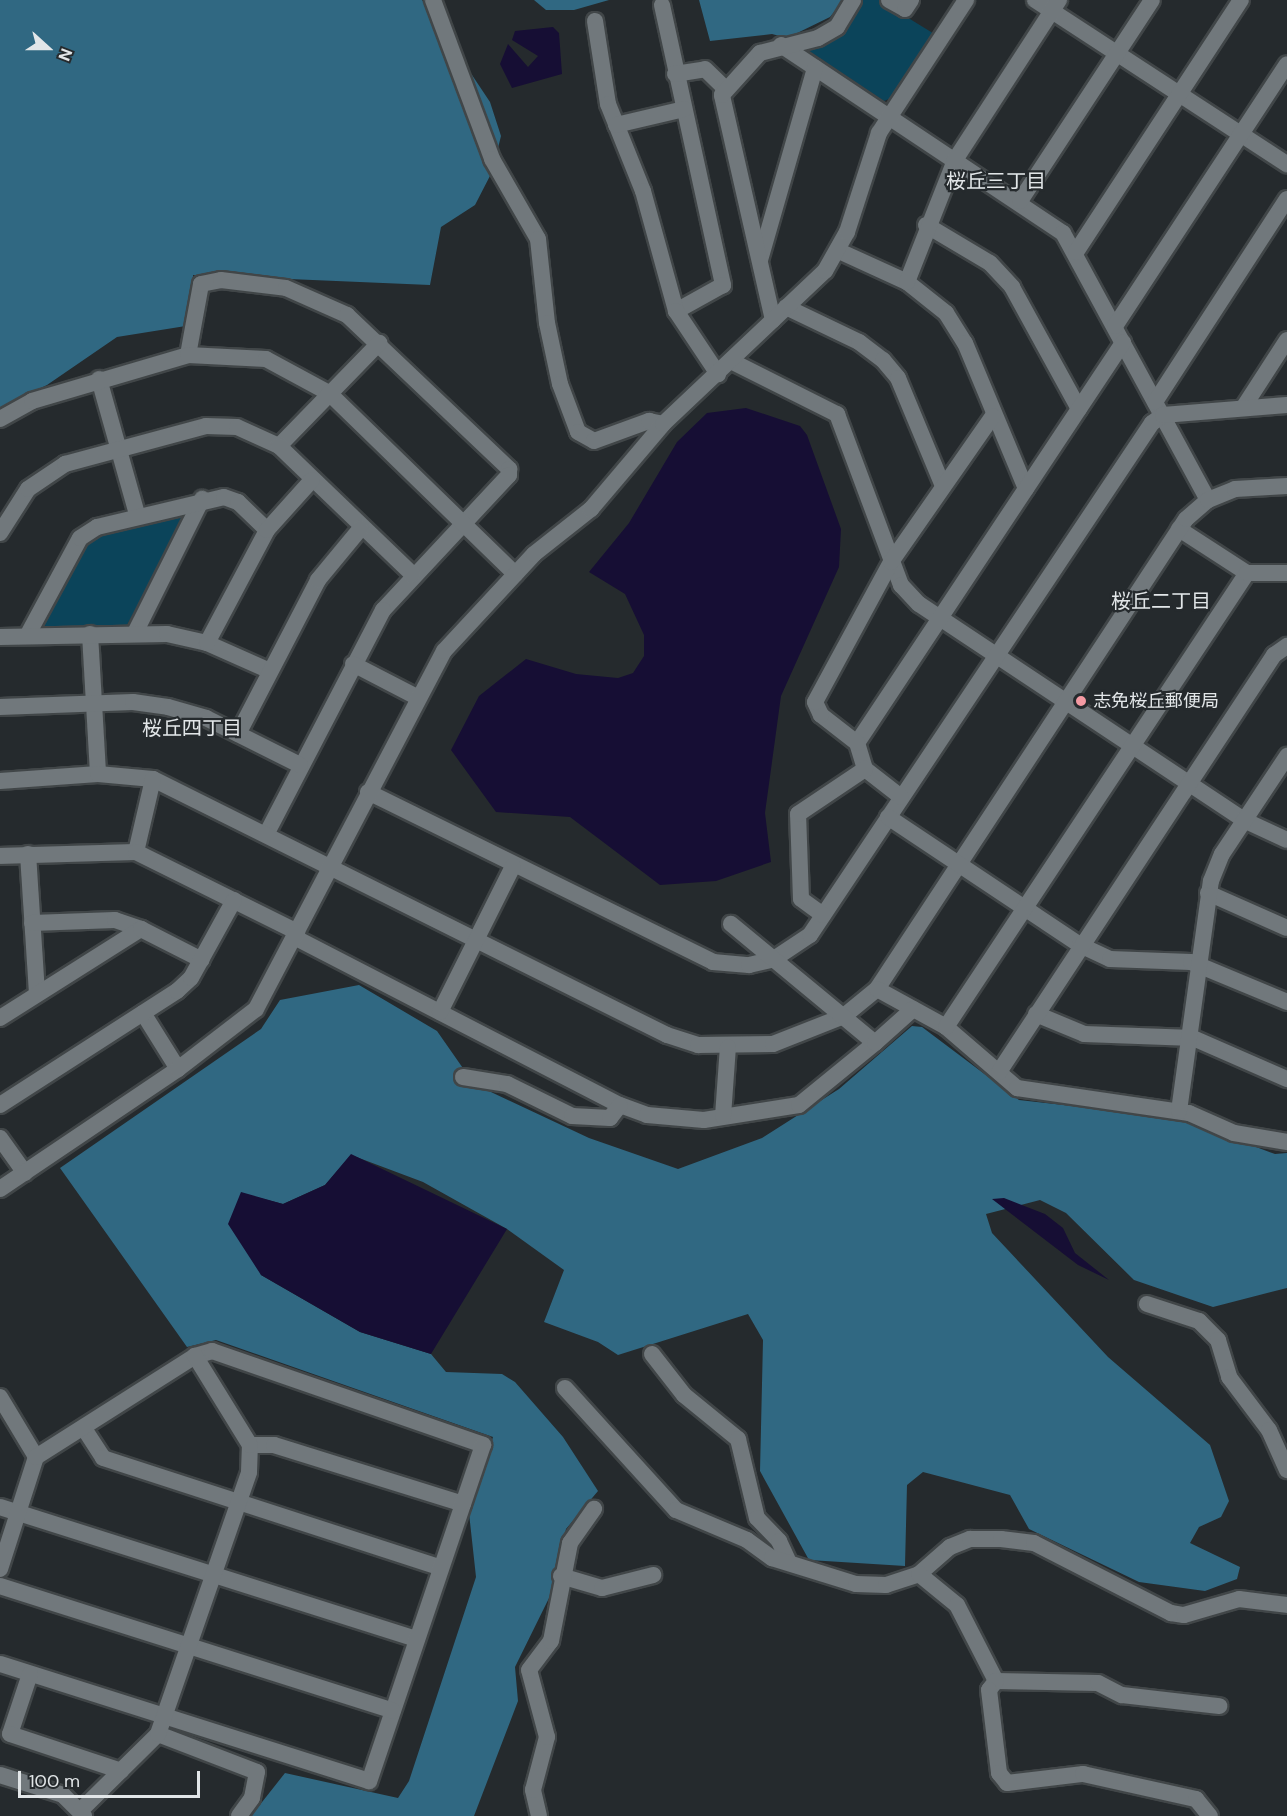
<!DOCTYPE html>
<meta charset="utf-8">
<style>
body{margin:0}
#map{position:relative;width:1287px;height:1816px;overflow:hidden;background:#252a2d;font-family:"DM Sans","Noto Sans JP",sans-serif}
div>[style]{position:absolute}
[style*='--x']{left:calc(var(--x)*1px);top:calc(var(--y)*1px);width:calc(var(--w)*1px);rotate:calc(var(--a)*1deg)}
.green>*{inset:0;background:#0b445a}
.forest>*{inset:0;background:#306882}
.water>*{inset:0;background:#160e34}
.roads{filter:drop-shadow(2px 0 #414648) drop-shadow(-2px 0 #414648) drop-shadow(0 2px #414648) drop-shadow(0 -2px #414648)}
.minor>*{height:16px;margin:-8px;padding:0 8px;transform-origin:8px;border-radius:8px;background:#71787c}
.dots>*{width:16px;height:16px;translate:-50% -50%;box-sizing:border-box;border:3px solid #252a2d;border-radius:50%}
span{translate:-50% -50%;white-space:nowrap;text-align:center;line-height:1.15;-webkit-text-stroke:4.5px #252a2d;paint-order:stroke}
.poi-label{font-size:18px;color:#e2e6e8}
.left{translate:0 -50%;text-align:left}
.neighbourhood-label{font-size:20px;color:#e2e6e8}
.north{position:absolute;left:18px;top:18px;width:60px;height:60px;-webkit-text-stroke:4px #252a2d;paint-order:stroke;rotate:111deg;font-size:16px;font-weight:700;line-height:24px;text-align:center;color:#e2e6e8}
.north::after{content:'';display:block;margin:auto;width:21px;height:27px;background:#e2e6e8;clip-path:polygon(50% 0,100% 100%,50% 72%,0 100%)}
.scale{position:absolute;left:18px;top:1771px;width:182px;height:27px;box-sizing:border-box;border:3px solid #e2e6e8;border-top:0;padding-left:8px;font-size:18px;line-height:21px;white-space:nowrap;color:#e2e6e8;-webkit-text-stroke:4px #252a2d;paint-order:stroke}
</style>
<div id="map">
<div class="green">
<div style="clip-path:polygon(861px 0,879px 0,936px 35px,894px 97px,884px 101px,809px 51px,843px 30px)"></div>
<div style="clip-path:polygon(181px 511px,187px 515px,127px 625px,47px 630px,40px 625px,87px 539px)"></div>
</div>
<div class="forest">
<div style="clip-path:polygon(0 0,422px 0,490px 102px,501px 136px,492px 172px,475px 205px,441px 227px,430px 285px,193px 275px,192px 325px,117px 337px,47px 385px,0 408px)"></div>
<div style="clip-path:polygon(534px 0,609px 0,574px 10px,546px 10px)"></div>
<div style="clip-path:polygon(699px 0,844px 0,830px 17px,787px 38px,772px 34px,710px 41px)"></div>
<div style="clip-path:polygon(359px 985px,437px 1031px,474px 1084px,589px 1138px,678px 1169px,762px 1138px,839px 1089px,912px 1026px,922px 1027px,1019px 1100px,1179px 1118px,1275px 1154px,1287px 1153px,1287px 1288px,1213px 1307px,1134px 1280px,1066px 1213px,1040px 1200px,986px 1214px,992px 1233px,1108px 1357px,1210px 1445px,1229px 1501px,1221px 1517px,1199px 1527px,1190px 1543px,1240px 1567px,1237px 1579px,1205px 1591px,1139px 1582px,1029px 1529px,1010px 1495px,923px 1472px,907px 1485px,905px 1566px,809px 1560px,760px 1471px,763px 1340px,748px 1314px,618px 1355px,598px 1342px,544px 1322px,564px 1270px,507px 1229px,423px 1182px,351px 1155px,325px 1185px,283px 1204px,241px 1193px,261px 1275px,360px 1332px,431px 1354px,446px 1372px,502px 1374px,515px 1382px,563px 1437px,598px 1491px,566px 1529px,553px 1590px,515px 1667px,518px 1701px,474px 1816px,251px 1816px,285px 1773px,398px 1798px,409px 1781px,476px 1577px,469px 1513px,493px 1437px,216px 1340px,187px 1347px,60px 1168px,261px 1029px,280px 1000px)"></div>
</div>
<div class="water">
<div style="clip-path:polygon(553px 27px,559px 33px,562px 74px,512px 88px,500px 64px,508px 44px,528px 67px,538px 56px,512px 40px,515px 31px)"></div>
<div style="clip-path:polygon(746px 408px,800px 426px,807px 435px,841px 529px,839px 567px,781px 696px,765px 813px,771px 862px,716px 881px,660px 885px,570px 817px,496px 812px,451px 750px,479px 696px,526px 659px,576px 674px,618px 678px,633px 673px,644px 656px,644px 635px,625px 594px,589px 572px,629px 523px,677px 442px,707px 413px)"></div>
<div style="clip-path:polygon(351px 1154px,507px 1229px,431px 1354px,360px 1332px,261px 1275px,228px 1224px,241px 1192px,283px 1204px,325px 1185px)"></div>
<div style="clip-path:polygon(1004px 1198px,1045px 1214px,1063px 1228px,1075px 1253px,1109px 1280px,1078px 1265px,992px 1199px)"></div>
</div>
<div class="roads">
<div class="minor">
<div style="--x:433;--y:0;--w:170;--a:69.6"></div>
<div style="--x:492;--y:159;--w:92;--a:60.1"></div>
<div style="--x:538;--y:239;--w:84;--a:83.9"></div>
<div style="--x:547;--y:323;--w:62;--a:78"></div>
<div style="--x:560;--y:384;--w:51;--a:69.4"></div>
<div style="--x:578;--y:432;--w:18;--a:29"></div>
<div style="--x:594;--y:441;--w:59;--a:-20"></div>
<div style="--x:649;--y:421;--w:14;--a:12"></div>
<div style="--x:889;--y:0;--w:18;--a:29"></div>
<div style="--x:905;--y:9;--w:11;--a:-56"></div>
<div style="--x:1035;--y:0;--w:301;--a:33.1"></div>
<div style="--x:662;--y:5;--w:287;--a:77.7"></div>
<div style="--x:723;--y:285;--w:54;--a:151"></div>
<div style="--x:595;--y:21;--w:84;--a:81.1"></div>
<div style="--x:608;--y:104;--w:94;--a:68.1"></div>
<div style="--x:643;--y:191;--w:124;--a:74.6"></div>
<div style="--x:676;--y:311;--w:76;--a:56.3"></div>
<div style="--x:781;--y:45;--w:339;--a:33.7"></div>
<div style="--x:1063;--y:233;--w:304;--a:61.5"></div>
<div style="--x:675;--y:74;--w:30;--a:-9"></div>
<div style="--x:705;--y:69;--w:29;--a:44"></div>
<div style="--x:616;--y:125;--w:70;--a:-13.2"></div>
<div style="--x:1020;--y:201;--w:240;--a:-56.7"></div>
<div style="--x:926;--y:225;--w:74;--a:30.7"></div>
<div style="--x:990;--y:263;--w:33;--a:47"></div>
<div style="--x:1012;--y:287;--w:139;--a:61.2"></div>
<div style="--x:839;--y:251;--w:75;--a:24.5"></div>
<div style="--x:907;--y:282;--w:50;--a:38.5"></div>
<div style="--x:946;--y:313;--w:36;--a:58"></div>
<div style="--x:965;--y:343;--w:158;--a:67.3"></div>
<div style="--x:1076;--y:252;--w:301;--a:-56.8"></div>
<div style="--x:760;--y:260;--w:200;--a:-74"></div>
<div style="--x:907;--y:282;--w:131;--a:-68.5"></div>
<div style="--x:955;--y:160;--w:191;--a:-57"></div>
<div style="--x:786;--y:307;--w:81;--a:25.6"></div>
<div style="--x:859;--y:342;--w:30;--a:37"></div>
<div style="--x:883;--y:360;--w:23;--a:50"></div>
<div style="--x:898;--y:378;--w:117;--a:67.4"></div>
<div style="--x:773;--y:320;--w:231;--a:-102.8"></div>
<div style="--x:722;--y:95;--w:57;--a:-47.9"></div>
<div style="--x:760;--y:53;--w:60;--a:-14.5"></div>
<div style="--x:818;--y:38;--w:22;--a:-30"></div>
<div style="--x:837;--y:27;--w:31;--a:-59"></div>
<div style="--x:1115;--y:326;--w:313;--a:-56.7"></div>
<div style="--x:188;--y:355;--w:72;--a:-79.6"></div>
<div style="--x:201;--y:284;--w:20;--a:-11"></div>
<div style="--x:221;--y:280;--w:65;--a:7"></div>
<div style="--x:286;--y:288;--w:67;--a:23.9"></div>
<div style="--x:347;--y:315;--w:224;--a:43.5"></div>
<div style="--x:509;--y:469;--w:6;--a:90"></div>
<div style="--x:509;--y:475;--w:185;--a:133"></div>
<div style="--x:383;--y:610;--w:251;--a:117.5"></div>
<div style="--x:731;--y:361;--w:119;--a:26.6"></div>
<div style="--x:837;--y:414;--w:183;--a:69.5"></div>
<div style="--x:901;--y:585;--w:26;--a:47"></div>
<div style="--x:919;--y:604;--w:390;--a:33.6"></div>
<div style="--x:1244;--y:820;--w:47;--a:24.9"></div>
<div style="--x:99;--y:379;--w:140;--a:74.3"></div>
<div style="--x:1155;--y:402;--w:242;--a:-57"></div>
<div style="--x:1243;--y:408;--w:81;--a:-57.1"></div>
<div style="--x:0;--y:419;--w:37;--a:-29"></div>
<div style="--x:32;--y:401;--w:163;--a:-16.4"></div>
<div style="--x:188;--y:355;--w:78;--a:2.9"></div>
<div style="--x:266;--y:359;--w:72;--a:28.4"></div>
<div style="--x:329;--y:393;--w:260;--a:44.2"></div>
<div style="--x:279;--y:446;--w:144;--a:-45.8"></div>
<div style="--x:1179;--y:529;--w:81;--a:32.9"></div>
<div style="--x:0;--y:533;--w:52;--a:-57.5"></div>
<div style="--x:28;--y:489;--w:45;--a:-34"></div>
<div style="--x:65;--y:464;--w:146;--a:-15.1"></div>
<div style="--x:206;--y:426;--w:31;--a:2"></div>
<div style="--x:237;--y:427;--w:46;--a:24.3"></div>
<div style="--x:279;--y:446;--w:185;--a:43.9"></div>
<div style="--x:136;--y:631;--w:148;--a:-63.4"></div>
<div style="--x:90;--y:634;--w:140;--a:86.7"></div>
<div style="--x:27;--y:636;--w:111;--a:-61.6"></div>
<div style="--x:80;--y:538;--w:20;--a:-33"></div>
<div style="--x:97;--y:527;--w:130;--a:-13.3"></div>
<div style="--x:224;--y:497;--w:15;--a:20"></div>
<div style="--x:238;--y:502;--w:40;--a:44"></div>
<div style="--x:0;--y:637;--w:167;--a:-1"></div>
<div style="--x:167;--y:634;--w:41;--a:12.7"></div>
<div style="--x:207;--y:643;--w:69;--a:24"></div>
<div style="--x:207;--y:643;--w:128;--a:-62"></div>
<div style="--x:267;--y:530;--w:67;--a:-48"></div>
<div style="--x:353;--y:664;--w:72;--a:27.3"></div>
<div style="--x:0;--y:707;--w:133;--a:-2.2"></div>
<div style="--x:133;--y:702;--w:35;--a:8"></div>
<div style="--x:168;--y:707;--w:40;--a:16"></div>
<div style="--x:206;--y:718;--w:105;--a:26.6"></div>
<div style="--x:238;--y:734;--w:174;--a:-62.5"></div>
<div style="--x:318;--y:580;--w:67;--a:-50.4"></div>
<div style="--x:857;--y:743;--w:481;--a:-56.4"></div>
<div style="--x:0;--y:781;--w:98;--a:-4.1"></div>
<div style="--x:98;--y:774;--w:55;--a:5.2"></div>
<div style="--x:153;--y:779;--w:574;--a:26.48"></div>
<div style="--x:667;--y:1035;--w:33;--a:18"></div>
<div style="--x:698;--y:1045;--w:75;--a:-0.8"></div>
<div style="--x:773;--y:1044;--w:76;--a:-21.5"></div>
<div style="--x:844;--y:1016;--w:43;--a:-39.3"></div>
<div style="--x:877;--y:989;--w:562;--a:-56.68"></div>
<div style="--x:1186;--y:519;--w:29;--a:-41"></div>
<div style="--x:1208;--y:500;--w:29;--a:-22"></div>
<div style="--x:1235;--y:489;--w:52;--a:-3.3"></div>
<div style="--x:368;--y:792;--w:385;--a:26.2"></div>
<div style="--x:713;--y:962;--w:36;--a:5"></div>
<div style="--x:749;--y:965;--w:26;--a:-13"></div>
<div style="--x:774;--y:959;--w:43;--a:-33.7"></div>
<div style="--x:810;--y:935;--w:616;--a:-56.26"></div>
<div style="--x:1152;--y:423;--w:14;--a:-36"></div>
<div style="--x:1163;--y:415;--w:124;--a:-4.6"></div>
<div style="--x:901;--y:797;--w:46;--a:-142.1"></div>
<div style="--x:865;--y:769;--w:27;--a:-107"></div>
<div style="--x:857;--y:743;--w:46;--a:-142.1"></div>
<div style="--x:821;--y:715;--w:14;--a:-115"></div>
<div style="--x:815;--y:702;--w:159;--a:-61.5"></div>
<div style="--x:891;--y:562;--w:178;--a:-55.1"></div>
<div style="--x:888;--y:817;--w:231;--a:33.7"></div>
<div style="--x:1080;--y:945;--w:33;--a:25"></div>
<div style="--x:1110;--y:959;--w:81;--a:2.1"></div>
<div style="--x:1191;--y:962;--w:104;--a:22.6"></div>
<div style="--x:136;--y:852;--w:75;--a:-76.9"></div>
<div style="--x:28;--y:854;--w:139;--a:86.3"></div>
<div style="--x:0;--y:856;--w:136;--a:-1.7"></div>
<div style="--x:136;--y:852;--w:180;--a:26.4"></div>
<div style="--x:1208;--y:893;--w:86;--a:23.9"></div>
<div style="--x:823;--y:915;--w:27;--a:-144"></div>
<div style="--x:801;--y:899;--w:85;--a:-92"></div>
<div style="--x:798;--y:814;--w:81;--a:-33.9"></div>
<div style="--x:32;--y:923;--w:83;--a:-2.1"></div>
<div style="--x:115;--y:920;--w:28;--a:19"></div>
<div style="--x:294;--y:937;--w:367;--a:27.3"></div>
<div style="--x:620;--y:1105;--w:29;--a:20"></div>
<div style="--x:647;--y:1115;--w:57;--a:5"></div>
<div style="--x:704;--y:1120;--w:96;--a:-9"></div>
<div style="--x:799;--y:1105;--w:98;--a:-39.2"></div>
<div style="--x:875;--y:1043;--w:187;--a:-140.4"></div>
<div style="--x:877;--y:989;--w:79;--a:28.8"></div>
<div style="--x:946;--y:1027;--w:94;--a:40.7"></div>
<div style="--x:1017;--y:1088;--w:174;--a:8.3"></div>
<div style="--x:1189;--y:1113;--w:49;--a:24"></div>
<div style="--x:1234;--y:1133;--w:54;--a:9.6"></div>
<div style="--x:440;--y:1012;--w:163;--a:-63.4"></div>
<div style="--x:143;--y:1013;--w:66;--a:58"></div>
<div style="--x:1036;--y:1014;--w:52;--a:22.6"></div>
<div style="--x:1084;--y:1034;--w:109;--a:2.1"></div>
<div style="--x:1193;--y:1038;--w:103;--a:23.6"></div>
<div style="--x:0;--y:1018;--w:167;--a:-32.3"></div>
<div style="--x:141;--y:929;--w:68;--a:26.9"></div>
<div style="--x:946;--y:1027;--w:545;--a:-56.46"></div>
<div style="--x:1247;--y:573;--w:40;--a:0"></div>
<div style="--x:875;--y:1043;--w:51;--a:-41.8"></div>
<div style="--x:999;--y:1072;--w:500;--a:-56.6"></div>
<div style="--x:1274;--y:655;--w:16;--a:-35"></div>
<div style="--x:463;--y:1077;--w:45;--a:9"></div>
<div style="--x:507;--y:1084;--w:72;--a:26.2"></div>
<div style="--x:572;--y:1116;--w:38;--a:3"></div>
<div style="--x:610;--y:1118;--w:16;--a:-52"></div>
<div style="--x:0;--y:1105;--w:211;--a:-32.8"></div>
<div style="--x:177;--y:991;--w:19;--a:-43"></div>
<div style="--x:191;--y:978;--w:89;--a:-61.1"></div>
<div style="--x:1179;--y:1111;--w:232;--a:-82.1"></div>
<div style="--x:1211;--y:881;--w:29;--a:-68"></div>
<div style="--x:1222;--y:854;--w:118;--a:-56.4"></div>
<div style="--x:723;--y:1116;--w:69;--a:-85.9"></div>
<div style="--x:0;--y:1138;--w:43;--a:54.5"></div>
<div style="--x:0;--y:1189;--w:215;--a:-34"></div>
<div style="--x:178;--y:1069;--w:98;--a:-37.6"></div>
<div style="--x:256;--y:1009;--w:404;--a:-62.3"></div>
<div style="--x:444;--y:651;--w:132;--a:-47.1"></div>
<div style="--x:534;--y:554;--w:73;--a:-38.3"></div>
<div style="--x:591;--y:509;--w:111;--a:-49.7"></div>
<div style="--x:663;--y:424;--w:223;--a:-43.4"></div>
<div style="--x:825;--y:271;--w:45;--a:-60.6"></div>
<div style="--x:847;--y:232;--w:104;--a:-72.1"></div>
<div style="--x:879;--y:133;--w:159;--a:-56.8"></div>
<div style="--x:1147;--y:1304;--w:55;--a:18.1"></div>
<div style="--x:1199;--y:1321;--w:27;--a:45"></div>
<div style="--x:1218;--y:1340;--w:39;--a:73"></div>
<div style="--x:1229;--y:1377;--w:66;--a:53"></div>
<div style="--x:1269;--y:1430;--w:44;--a:65.8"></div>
<div style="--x:652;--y:1354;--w:52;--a:52"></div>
<div style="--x:684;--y:1395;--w:70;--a:39.2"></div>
<div style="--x:738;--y:1439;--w:81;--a:76.5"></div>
<div style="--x:757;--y:1518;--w:32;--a:46"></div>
<div style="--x:779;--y:1541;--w:23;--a:65"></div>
<div style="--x:565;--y:1388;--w:165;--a:47.7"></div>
<div style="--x:676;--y:1510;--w:77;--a:22.9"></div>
<div style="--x:747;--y:1540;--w:31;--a:36"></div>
<div style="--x:772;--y:1558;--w:88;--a:17.2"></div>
<div style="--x:856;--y:1584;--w:30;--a:2"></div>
<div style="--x:886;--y:1585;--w:35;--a:-18"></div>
<div style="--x:919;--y:1574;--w:41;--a:-41.1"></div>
<div style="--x:950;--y:1547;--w:22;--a:-22"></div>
<div style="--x:970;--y:1539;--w:31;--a:0"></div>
<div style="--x:1001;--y:1539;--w:33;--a:7"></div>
<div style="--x:1034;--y:1543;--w:154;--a:27.1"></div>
<div style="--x:1171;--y:1613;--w:13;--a:9"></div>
<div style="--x:1184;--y:1615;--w:57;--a:-16.2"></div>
<div style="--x:1239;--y:1599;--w:48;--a:7.1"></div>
<div style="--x:0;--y:1397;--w:70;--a:59"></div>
<div style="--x:85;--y:1430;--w:33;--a:57"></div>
<div style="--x:103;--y:1458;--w:355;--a:18"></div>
<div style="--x:250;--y:1445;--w:24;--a:0"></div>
<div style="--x:274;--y:1445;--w:198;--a:17.3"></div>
<div style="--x:0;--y:1507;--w:437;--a:17.6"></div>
<div style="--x:0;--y:1569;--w:118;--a:-72.2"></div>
<div style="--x:36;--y:1457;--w:188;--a:-32.4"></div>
<div style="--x:195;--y:1356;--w:18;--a:-16"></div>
<div style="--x:212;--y:1351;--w:287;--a:19.1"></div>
<div style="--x:483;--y:1445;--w:355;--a:108.7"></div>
<div style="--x:369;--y:1781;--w:387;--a:-162.4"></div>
<div style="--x:919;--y:1574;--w:49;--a:39.2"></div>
<div style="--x:957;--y:1605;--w:85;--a:62.8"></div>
<div style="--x:996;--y:1681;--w:102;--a:1.1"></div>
<div style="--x:1098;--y:1683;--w:27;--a:27"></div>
<div style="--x:1122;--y:1695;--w:98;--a:6.5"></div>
<div style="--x:561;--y:1576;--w:43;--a:16.3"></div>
<div style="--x:602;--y:1588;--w:53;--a:-14.3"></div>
<div style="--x:0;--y:1586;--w:412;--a:17.6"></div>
<div style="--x:30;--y:1674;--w:63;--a:108.4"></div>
<div style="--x:10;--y:1734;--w:117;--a:18.4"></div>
<div style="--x:996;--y:1681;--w:11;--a:128"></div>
<div style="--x:989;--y:1690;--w:84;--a:83.1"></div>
<div style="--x:999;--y:1773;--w:13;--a:51"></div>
<div style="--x:1007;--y:1783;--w:77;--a:-6.8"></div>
<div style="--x:1083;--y:1774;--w:116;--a:12.5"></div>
<div style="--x:1196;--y:1799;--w:22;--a:51"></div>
<div style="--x:158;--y:1734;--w:106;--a:21"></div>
<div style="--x:257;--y:1772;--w:26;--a:101"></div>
<div style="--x:252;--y:1798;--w:22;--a:126"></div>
<div style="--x:0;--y:1775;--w:66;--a:17.6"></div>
<div style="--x:63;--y:1795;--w:30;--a:45"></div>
<div style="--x:81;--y:1810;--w:108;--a:-44.6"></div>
<div style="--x:158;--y:1734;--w:277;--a:-70.8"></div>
<div style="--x:249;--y:1472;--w:27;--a:-88"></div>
<div style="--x:250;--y:1445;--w:105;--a:-121.7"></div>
<div style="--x:539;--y:1816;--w:27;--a:-103"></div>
<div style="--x:533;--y:1790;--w:55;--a:-75.2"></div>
<div style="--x:547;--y:1737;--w:69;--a:-105"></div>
<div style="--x:529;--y:1670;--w:36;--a:-53"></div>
<div style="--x:551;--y:1641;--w:100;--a:-79"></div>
<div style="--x:570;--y:1543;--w:42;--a:-54.8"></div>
</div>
</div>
<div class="dots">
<div style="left:1081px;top:701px;background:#f49aa3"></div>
</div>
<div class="poi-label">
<span class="left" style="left:1093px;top:701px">志免桜丘郵便局</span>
</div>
<div class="neighbourhood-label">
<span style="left:996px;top:181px">桜丘三丁目</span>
<span style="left:1161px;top:601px">桜丘二丁目</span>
<span style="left:192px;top:728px">桜丘四丁目</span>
</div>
<div class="north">N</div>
<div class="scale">100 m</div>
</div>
